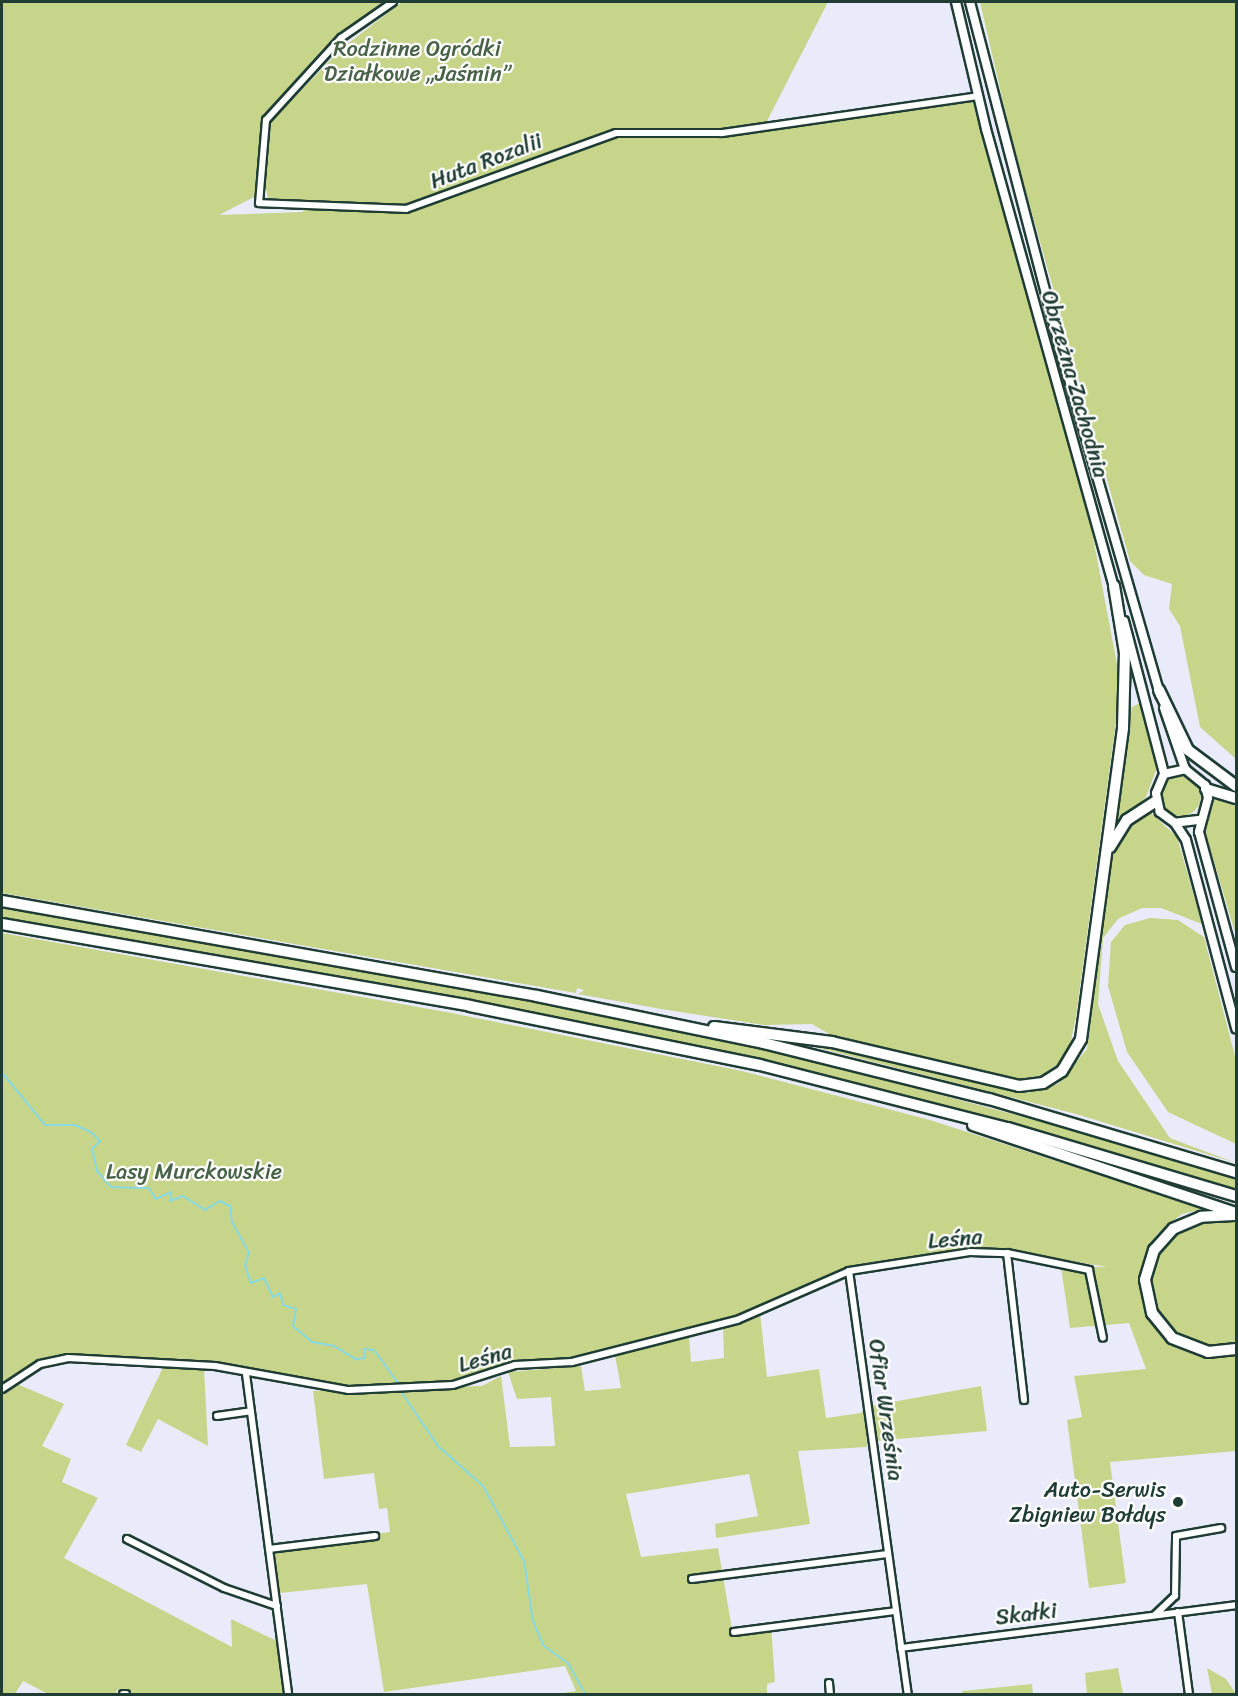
<!DOCTYPE html>
<meta charset="utf-8">
<style>
body{margin:0}
#map{position:relative;width:1238px;height:1696px;overflow:hidden;background:#e9ebfa;font-family:Sriracha,sans-serif}
div>[style]{position:absolute}
[style*='--x']{left:calc(var(--x)*1px);top:calc(var(--y)*1px);width:calc(var(--w)*1px);rotate:calc(var(--a)*1deg)}
.green>*{inset:0;background:#c6d589}
.round{border-radius:50%}
.stream>*{height:2px;margin:-1px;padding:0 1px;transform-origin:1px;border-radius:1px;background:#88d9e1}
.roads{filter:drop-shadow(2px 0 #1f3d34) drop-shadow(-2px 0 #1f3d34) drop-shadow(0 2px #1f3d34) drop-shadow(0 -2px #1f3d34)}
.street>*{height:6px;margin:-3px;padding:0 3px;transform-origin:3px;border-radius:3px;background:#fff}
.secondary>*{height:8px;margin:-4px;padding:0 4px;transform-origin:4px;border-radius:4px;background:#fff}
.highway>*{height:10px;margin:-5px;padding:0 5px;transform-origin:5px;border-radius:5px;background:#fff}
.dots>*{width:16px;height:16px;translate:-50% -50%;box-sizing:border-box;border:3px solid #fff;border-radius:50%}
span{translate:-50% -50%;white-space:nowrap;text-align:center;line-height:1.15;-webkit-text-stroke:4.5px #fff;paint-order:stroke}
.park-label{font-size:22px;color:#496349}
.street-label{font-size:22px;color:#1f3d34}
.poi-label{font-size:22px;color:#1f3d34}
.right{translate:-100% -50%;text-align:right}
.frame{position:absolute;inset:0;border:3px solid #1f3d34;pointer-events:none}
</style>
<div id="map">
<div class="green">
<div style="clip-path:polygon(2px 2px,383px 2px,338px 36px,266px 116px,254px 197px,219px 215px,302px 212px,315px 203px,268px 198px,263px 179px,271px 122px,341px 49px,402px 2px,828px 2px,763px 129px,974px 101px,1091px 527px,1121px 685px,1076px 1016px,1070px 1046px,1058px 1064px,1040px 1076px,1017px 1079px,836px 1038px,812px 1024px,764px 1025px,661px 1009px,578px 994px,584px 990px,577px 988px,576px 993px,2px 893px)"></div>
<div style="clip-path:polygon(980px 2px,1236px 2px,1236px 759px,1200px 727px,1180px 626px,1169px 609px,1172px 584px,1144px 575px,1130px 561px,1015px 153px)"></div>
<div style="clip-path:polygon(1140px 703px,1158px 765px,1146px 797px,1110px 834px,1132px 707px)"></div>
<div class="round" style="left:1161px;top:776px;width:40px;height:40px"></div>
<div style="clip-path:polygon(1215px 797px,1236px 806px,1236px 936px,1205px 831px)"></div>
<div style="clip-path:polygon(1148px 810px,1177px 837px,1202px 924px,1161px 908px,1142px 908px,1118px 919px,1103px 938px,1098px 1004px,1118px 1061px,1170px 1138px,1236px 1163px,1076px 1114px,780px 1038px,1027px 1093px,1058px 1084px,1087px 1049px,1111px 863px,1117px 842px)"></div>
<div style="clip-path:polygon(2px 907px,563px 1006px,775px 1051px,1160px 1153px,1236px 1178px,1236px 1189px,790px 1066px,554px 1017px,2px 919px)"></div>
<div style="clip-path:polygon(1150px 918px,1178px 920px,1204px 937px,1236px 1060px,1236px 1144px,1168px 1112px,1127px 1052px,1108px 986px,1111px 942px,1125px 925px)"></div>
<div style="clip-path:polygon(2px 933px,446px 1012px,742px 1071px,930px 1120px,1204px 1209px,1182px 1214px,1157px 1234px,1145px 1257px,1141px 1288px,1149px 1317px,1174px 1345px,1201px 1356px,1236px 1354px,1236px 1451px,1110px 1462px,1126px 1583px,1089px 1588px,1067px 1420px,1082px 1417px,1074px 1376px,1146px 1369px,1129px 1323px,1070px 1328px,1061px 1267px,1107px 1267px,1008px 1250px,971px 1250px,848px 1268px,736px 1317px,572px 1359px,514px 1363px,452px 1383px,352px 1387px,216px 1363px,68px 1356px,42px 1360px,2px 1385px)"></div>
<div style="clip-path:polygon(1221px 1219px,1236px 1221px,1236px 1342px,1207px 1347px,1167px 1327px,1155px 1308px,1151px 1281px,1154px 1263px,1169px 1238px,1190px 1224px)"></div>
<div style="clip-path:polygon(760px 1312px,767px 1377px,819px 1369px,826px 1418px,861px 1413px,865px 1407px,867px 1447px,798px 1451px,810px 1524px,716px 1538px,715px 1524px,758px 1516px,749px 1474px,626px 1494px,641px 1557px,718px 1548px,732px 1629px,771px 1625px,775px 1682px,767px 1684px,767px 1694px,556px 1694px,576px 1691px,565px 1666px,384px 1692px,367px 1584px,280px 1593px,274px 1546px,390px 1532px,387px 1508px,379px 1509px,374px 1473px,324px 1479px,313px 1391px,482px 1386px,501px 1376px,510px 1447px,555px 1446px,551px 1397px,517px 1399px,508px 1372px,581px 1366px,585px 1391px,621px 1388px,615px 1355px,689px 1337px,691px 1362px,724px 1358px,723px 1327px)"></div>
<div style="clip-path:polygon(165px 1363px,204px 1368px,208px 1446px,158px 1419px,141px 1452px,126px 1445px)"></div>
<div style="clip-path:polygon(17px 1384px,64px 1404px,42px 1446px,71px 1459px,62px 1482px,98px 1498px,64px 1558px,232px 1647px,231px 1619px,277px 1641px,284px 1694px,129px 1694px,118px 1689px,115px 1694px,48px 1694px,23px 1681px,15px 1694px,2px 1694px,2px 1394px)"></div>
<div style="clip-path:polygon(981px 1386px,987px 1431px,876px 1441px,870px 1406px)"></div>
<div style="clip-path:polygon(1118px 1668px,1123px 1694px,1087px 1694px,1085px 1673px)"></div>
<div style="clip-path:polygon(1207px 1668px,1226px 1679px,1236px 1694px,1212px 1694px)"></div>
<div style="clip-path:polygon(1032px 1684px,1033px 1694px,962px 1694px,962px 1691px)"></div>
</div>
<div class="stream">
<div style="--x:4;--y:1075;--w:65;--a:50.6"></div>
<div style="--x:45;--y:1125;--w:30;--a:0"></div>
<div style="--x:75;--y:1125;--w:17;--a:24"></div>
<div style="--x:91;--y:1132;--w:13;--a:45"></div>
<div style="--x:100;--y:1141;--w:11;--a:135"></div>
<div style="--x:92;--y:1149;--w:23;--a:77"></div>
<div style="--x:97;--y:1171;--w:21;--a:49"></div>
<div style="--x:111;--y:1187;--w:38;--a:2"></div>
<div style="--x:149;--y:1188;--w:13;--a:58"></div>
<div style="--x:156;--y:1199;--w:17;--a:-25"></div>
<div style="--x:171;--y:1192;--w:9;--a:96"></div>
<div style="--x:170;--y:1201;--w:14;--a:-21"></div>
<div style="--x:183;--y:1196;--w:26;--a:32"></div>
<div style="--x:205;--y:1210;--w:17;--a:-31"></div>
<div style="--x:220;--y:1201;--w:11;--a:27"></div>
<div style="--x:230;--y:1206;--w:16;--a:83"></div>
<div style="--x:232;--y:1222;--w:35;--a:61"></div>
<div style="--x:249;--y:1253;--w:13;--a:108"></div>
<div style="--x:245;--y:1265;--w:19;--a:72"></div>
<div style="--x:251;--y:1283;--w:14;--a:-21"></div>
<div style="--x:264;--y:1278;--w:21;--a:65"></div>
<div style="--x:273;--y:1297;--w:8;--a:-30"></div>
<div style="--x:280;--y:1293;--w:12;--a:76"></div>
<div style="--x:283;--y:1305;--w:14;--a:17"></div>
<div style="--x:296;--y:1309;--w:17;--a:100"></div>
<div style="--x:293;--y:1326;--w:25;--a:40"></div>
<div style="--x:312;--y:1342;--w:22;--a:10"></div>
<div style="--x:334;--y:1346;--w:26;--a:31"></div>
<div style="--x:356;--y:1359;--w:9;--a:-6"></div>
<div style="--x:365;--y:1358;--w:9;--a:-96"></div>
<div style="--x:364;--y:1349;--w:10;--a:6"></div>
<div style="--x:374;--y:1350;--w:42;--a:53.7"></div>
<div style="--x:402;--y:1393;--w:64;--a:55.8"></div>
<div style="--x:438;--y:1446;--w:60;--a:41.6"></div>
<div style="--x:483;--y:1486;--w:85;--a:61.3"></div>
<div style="--x:524;--y:1561;--w:61;--a:81.5"></div>
<div style="--x:533;--y:1621;--w:26;--a:67"></div>
<div style="--x:543;--y:1645;--w:31;--a:36"></div>
<div style="--x:568;--y:1663;--w:35;--a:61"></div>
</div>
<div class="roads">
<div class="street">
<div style="--x:393;--y:2;--w:63;--a:145.3"></div>
<div style="--x:341;--y:38;--w:111;--a:132.4"></div>
<div style="--x:266;--y:120;--w:83;--a:94.8"></div>
<div style="--x:259;--y:203;--w:147;--a:2.3"></div>
<div style="--x:406;--y:209;--w:223;--a:-19.9"></div>
<div style="--x:616;--y:133;--w:106;--a:0"></div>
<div style="--x:722;--y:133;--w:259;--a:-8.2"></div>
<div style="--x:1007;--y:1253;--w:148;--a:83.4"></div>
<div style="--x:849;--y:1271;--w:427;--a:82.1"></div>
<div style="--x:246;--y:1374;--w:323;--a:82.5"></div>
<div style="--x:2;--y:1389;--w:45;--a:-33.3"></div>
<div style="--x:40;--y:1364;--w:29;--a:-12"></div>
<div style="--x:68;--y:1358;--w:147;--a:3.1"></div>
<div style="--x:215;--y:1366;--w:136;--a:10.2"></div>
<div style="--x:349;--y:1390;--w:104;--a:-2.8"></div>
<div style="--x:453;--y:1385;--w:65;--a:-17.9"></div>
<div style="--x:515;--y:1365;--w:57;--a:-3"></div>
<div style="--x:572;--y:1362;--w:170;--a:-14.3"></div>
<div style="--x:737;--y:1320;--w:122;--a:-23.6"></div>
<div style="--x:849;--y:1271;--w:122;--a:-8.9"></div>
<div style="--x:970;--y:1252;--w:37;--a:2"></div>
<div style="--x:1007;--y:1253;--w:84;--a:11.7"></div>
<div style="--x:1089;--y:1270;--w:69;--a:78.4"></div>
<div style="--x:217;--y:1416;--w:34;--a:-8"></div>
<div style="--x:127;--y:1539;--w:109;--a:26.8"></div>
<div style="--x:224;--y:1588;--w:56;--a:18.8"></div>
<div style="--x:269;--y:1549;--w:107;--a:-7"></div>
<div style="--x:692;--y:1579;--w:197;--a:-7.3"></div>
<div style="--x:1178;--y:1612;--w:83;--a:82.4"></div>
<div style="--x:1155;--y:1615;--w:28;--a:-44"></div>
<div style="--x:1175;--y:1596;--w:60;--a:-89"></div>
<div style="--x:1176;--y:1536;--w:46;--a:-10.1"></div>
<div style="--x:734;--y:1632;--w:162;--a:-7.4"></div>
<div style="--x:901;--y:1648;--w:338;--a:-7.3"></div>
<div style="--x:829;--y:1683;--w:11;--a:85"></div>
<div style="--x:123;--y:1694;--w:3;--a:0"></div>
</div>
<div class="secondary">
<div style="--x:956;--y:2;--w:130;--a:76.7"></div>
<div style="--x:986;--y:129;--w:481;--a:74.4"></div>
<div style="--x:970;--y:2;--w:358;--a:75.4"></div>
<div style="--x:1060;--y:348;--w:361;--a:73.9"></div>
<div style="--x:1124;--y:621;--w:158;--a:75.3"></div>
<div style="--x:1164;--y:708;--w:65;--a:71"></div>
<div style="--x:1198;--y:820;--w:23;--a:173"></div>
<div style="--x:1175;--y:823;--w:19;--a:-144"></div>
<div style="--x:1160;--y:812;--w:19;--a:-102"></div>
<div style="--x:1156;--y:793;--w:21;--a:-67"></div>
<div style="--x:1164;--y:774;--w:22;--a:-13"></div>
<div style="--x:1185;--y:769;--w:26;--a:39"></div>
<div style="--x:1205;--y:785;--w:13;--a:77"></div>
<div style="--x:1208;--y:798;--w:35;--a:105"></div>
<div style="--x:1199;--y:832;--w:140;--a:74.7"></div>
<div style="--x:1175;--y:823;--w:20;--a:57"></div>
<div style="--x:1186;--y:840;--w:195;--a:75.1"></div>
</div>
<div class="highway">
<div style="--x:1159;--y:690;--w:67;--a:64.2"></div>
<div style="--x:1188;--y:750;--w:60;--a:36.9"></div>
<div style="--x:1206;--y:789;--w:31;--a:17"></div>
<div style="--x:1110;--y:847;--w:32;--a:-58"></div>
<div style="--x:1127;--y:820;--w:33;--a:-33"></div>
<div style="--x:2;--y:901;--w:543;--a:10.07"></div>
<div style="--x:537;--y:996;--w:232;--a:11.7"></div>
<div style="--x:764;--y:1043;--w:232;--a:14"></div>
<div style="--x:989;--y:1099;--w:258;--a:16.5"></div>
<div style="--x:2;--y:924;--w:475;--a:9.9"></div>
<div style="--x:470;--y:1006;--w:296;--a:11.5"></div>
<div style="--x:760;--y:1065;--w:256;--a:14.3"></div>
<div style="--x:1008;--y:1128;--w:238;--a:16.6"></div>
<div style="--x:714;--y:1027;--w:119;--a:7.2"></div>
<div style="--x:832;--y:1042;--w:192;--a:13.2"></div>
<div style="--x:1019;--y:1086;--w:24;--a:-7"></div>
<div style="--x:1043;--y:1083;--w:22;--a:-32"></div>
<div style="--x:1062;--y:1071;--w:37;--a:-59"></div>
<div style="--x:1081;--y:1039;--w:314;--a:-82.3"></div>
<div style="--x:1123;--y:728;--w:75;--a:-88.5"></div>
<div style="--x:1125;--y:653;--w:68;--a:-99.3"></div>
<div style="--x:973;--y:1125;--w:277;--a:18.5"></div>
<div style="--x:1234;--y:1215;--w:33;--a:177"></div>
<div style="--x:1201;--y:1217;--w:30;--a:157"></div>
<div style="--x:1173;--y:1229;--w:28;--a:132"></div>
<div style="--x:1154;--y:1250;--w:31;--a:107"></div>
<div style="--x:1145;--y:1280;--w:34;--a:78"></div>
<div style="--x:1152;--y:1313;--w:32;--a:51"></div>
<div style="--x:1172;--y:1338;--w:39;--a:21"></div>
<div style="--x:1208;--y:1352;--w:28;--a:-6"></div>
</div>
</div>
<div class="dots">
<div style="left:1178px;top:1502px;background:#1f3d34"></div>
</div>
<div class="park-label">
<span style="left:417px;top:61px">Rodzinne Ogródki<br>Działkowe „Jaśmin”</span>
<span style="left:194px;top:1172px">Lasy Murckowskie</span>
</div>
<div class="street-label">
<span style="left:486px;top:161px;rotate:-21deg">Huta Rozalii</span>
<span style="left:1075px;top:384px;rotate:74deg">Obrzeżna Zachodnia</span>
<span style="left:955px;top:1239px;rotate:-5deg">Leśna</span>
<span style="left:485px;top:1358px;rotate:-16deg">Leśna</span>
<span style="left:886px;top:1410px;rotate:82deg">Ofiar Września</span>
<span style="left:1026px;top:1614px;rotate:-7deg">Skałki</span>
</div>
<div class="poi-label">
<span class="right" style="left:1166px;top:1502px">Auto-Serwis<br>Zbigniew Bołdys</span>
</div>
<div class="frame"></div>
</div>
